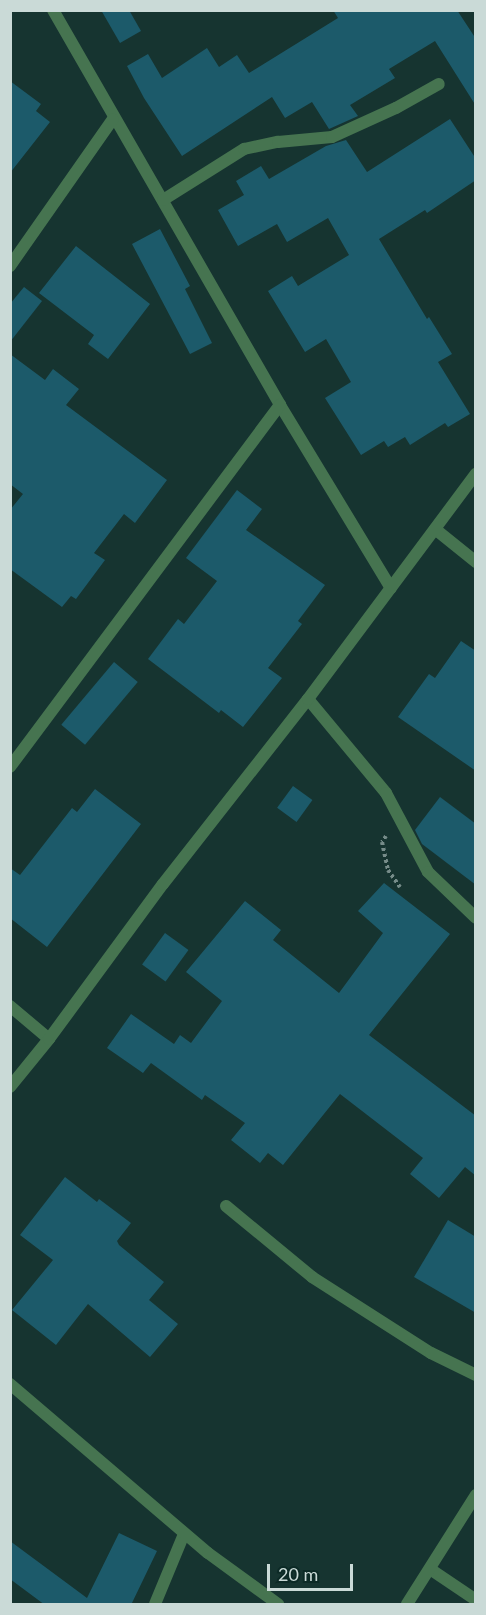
<!DOCTYPE html>
<style>
body{margin:0}
#map{position:relative;width:486px;height:1615px;overflow:hidden;background:#163430;font-family:Lato,sans-serif}
div>[style]{position:absolute}
[style*='--x']{left:calc(var(--x)*1px);top:calc(var(--y)*1px);width:calc(var(--w)*1px);rotate:calc(var(--a)*1deg)}
.building>*{inset:0;background:#1c5a6a;transform-origin:0 0}
.path>*{height:4px;margin-top:-2px;transform-origin:0;background:repeating-linear-gradient(90deg,#768c89 0 3px,transparent 0 6px)}
.service>*{height:12px;margin:-6px;padding:0 6px;transform-origin:6px;border-radius:6px;background:#467450}
.minor>*{height:12px;margin:-6px;padding:0 6px;transform-origin:6px;border-radius:6px;background:#467450}
.tertiary>*{height:12px;margin:-6px;padding:0 6px;transform-origin:6px;border-radius:6px;background:#467450}
span{translate:-50% -50%;white-space:nowrap;text-align:center;line-height:1.15;-webkit-text-stroke:5px #0c2a26;paint-order:stroke}
.frame{position:absolute;inset:0;border:12px solid #cadad7;pointer-events:none}
.scale{position:absolute;left:267px;top:1564px;width:86px;height:27px;box-sizing:border-box;border:3px solid #cadad7;border-top:0;padding-left:8px;font-size:18px;line-height:21px;white-space:nowrap;color:#cadad7;-webkit-text-stroke:4px #0c2a26;paint-order:stroke}
</style>
<div id="map">
<div class="building">
<div style="clip-path:polygon(101px 10px,129px 10px,141px 31px,120px 43px)"></div>
<div style="clip-path:polygon(333px 10px,457px 10px,476px 39px,476px 106px,435px 41px,389px 69px,395px 78px,350px 105px,358px 116px,329px 129px,312px 102px,285px 118px,272px 97px,182px 156px,144px 98px,127px 66px,148px 54px,162px 78px,207px 48px,219px 67px,237px 55px,249px 73px,338px 18px)"></div>
<div style="clip-path:polygon(10px 81px,41px 104px,36px 111px,50px 122px,10px 173px)"></div>
<div style="clip-path:polygon(450px 119px,476px 159px,476px 180px,427px 213px,425px 210px,379px 239px,427px 319px,429px 317px,452px 354px,438px 362px,470px 414px,448px 427px,445px 423px,410px 445px,405px 437px,388px 447px,384px 441px,361px 455px,325px 398px,351px 382px,326px 339px,305px 352px,268px 291px,292px 276px,298px 286px,349px 255px,328px 218px,287px 242px,277px 224px,238px 246px,218px 210px,244px 195px,236px 181px,261px 166px,269px 179px,326px 146px,346px 140px,367px 172px)"></div>
<div style="clip-path:polygon(160px 229px,190px 286px,185px 289px,212px 343px,190px 354px,132px 244px)"></div>
<div style="clip-path:polygon(76px 246px,150px 304px,108px 359px,88px 344px,94px 335px,39px 293px)"></div>
<div style="clip-path:polygon(24px 287px,42px 301px,10px 342px,10px 304px)"></div>
<div style="clip-path:polygon(10px 354px,45px 380px,53px 369px,79px 389px,66px 405px,167px 480px,135px 523px,124px 514px,94px 553px,105px 560px,76px 599px,71px 596px,62px 607px,10px 569px,10px 510px,23px 494px,10px 484px)"></div>
<div style="clip-path:polygon(237px 490px,262px 509px,246px 530px,325px 585px,298px 621px,302px 624px,268px 668px,282px 678px,243px 727px,221px 710px,219px 713px,148px 659px,178px 619px,184px 624px,217px 581px,186px 558px)"></div>
<div style="clip-path:polygon(461px 641px,476px 651px,476px 771px,398px 717px,429px 674px,435px 678px)"></div>
<div style="left:114px;top:662px;width:31px;height:82px;rotate:40deg"></div>
<div style="left:293px;top:786px;width:24px;height:27px;rotate:36deg"></div>
<div style="clip-path:polygon(95px 789px,141px 824px,47px 947px,10px 918px,10px 868px,20px 875px,72px 808px,77px 812px)"></div>
<div style="clip-path:polygon(440px 797px,476px 824px,476px 885px,422px 844px,415px 830px)"></div>
<div style="clip-path:polygon(384px 883px,450px 934px,369px 1035px,476px 1116px,476px 1176px,465px 1167px,439px 1198px,410px 1174px,423px 1158px,340px 1094px,283px 1165px,268px 1153px,260px 1163px,231px 1140px,245px 1123px,205px 1095px,202px 1100px,151px 1063px,143px 1073px,107px 1048px,131px 1014px,174px 1044px,180px 1035px,191px 1043px,222px 1001px,186px 972px,245px 901px,281px 930px,273px 940px,339px 993px,383px 933px,358px 911px)"></div>
<div style="left:165px;top:933px;width:29px;height:39px;rotate:36deg"></div>
<div style="clip-path:polygon(65px 1177px,97px 1202px,99px 1199px,131px 1223px,117px 1241px,119px 1245px,164px 1282px,149px 1300px,178px 1324px,150px 1357px,88px 1304px,56px 1345px,12px 1310px,53px 1260px,20px 1235px)"></div>
<div style="clip-path:polygon(448px 1220px,476px 1237px,476px 1313px,414px 1277px)"></div>
<div style="clip-path:polygon(119px 1533px,157px 1551px,131px 1605px,45px 1605px,10px 1579px,10px 1541px,87px 1598px)"></div>
</div>
<div class="path">
<div style="--x:386;--y:836;--w:7;--a:124"></div>
<div style="--x:382;--y:842;--w:29;--a:78"></div>
<div style="--x:388;--y:870;--w:21;--a:55"></div>
</div>
<div class="service">
<div style="--x:308;--y:699;--w:122;--a:50.3"></div>
<div style="--x:386;--y:793;--w:89;--a:62"></div>
<div style="--x:428;--y:872;--w:66;--a:43.8"></div>
<div style="--x:226;--y:1206;--w:112;--a:39.5"></div>
<div style="--x:312;--y:1277;--w:141;--a:32.6"></div>
<div style="--x:431;--y:1353;--w:50;--a:26.1"></div>
<div style="--x:430;--y:1569;--w:55;--a:34"></div>
<div style="--x:155;--y:1604;--w:76;--a:-67.5"></div>
</div>
<div class="minor">
<div style="--x:53;--y:10;--w:456;--a:60.1"></div>
<div style="--x:280;--y:405;--w:214;--a:58.8"></div>
<div style="--x:163;--y:200;--w:96;--a:-32.2"></div>
<div style="--x:244;--y:149;--w:35;--a:-12"></div>
<div style="--x:278;--y:142;--w:54;--a:-5.3"></div>
<div style="--x:332;--y:137;--w:70;--a:-24.4"></div>
<div style="--x:396;--y:108;--w:49;--a:-29.2"></div>
<div style="--x:10;--y:266;--w:179;--a:-55"></div>
<div style="--x:435;--y:529;--w:53;--a:38.8"></div>
<div style="--x:10;--y:767;--w:452;--a:-53.3"></div>
<div style="--x:10;--y:1006;--w:51;--a:40.2"></div>
<div style="--x:407;--y:1604;--w:129;--a:-57.7"></div>
</div>
<div class="tertiary">
<div style="--x:10;--y:1087;--w:62;--a:-50.9"></div>
<div style="--x:49;--y:1039;--w:192;--a:-53.7"></div>
<div style="--x:163;--y:884;--w:235;--a:-51.9"></div>
<div style="--x:308;--y:699;--w:281;--a:-53.3"></div>
<div style="--x:10;--y:1384;--w:260;--a:40.5"></div>
<div style="--x:208;--y:1553;--w:87;--a:36.1"></div>
</div>
<div class="frame"></div>
<div class="scale">20 m</div>
</div>
